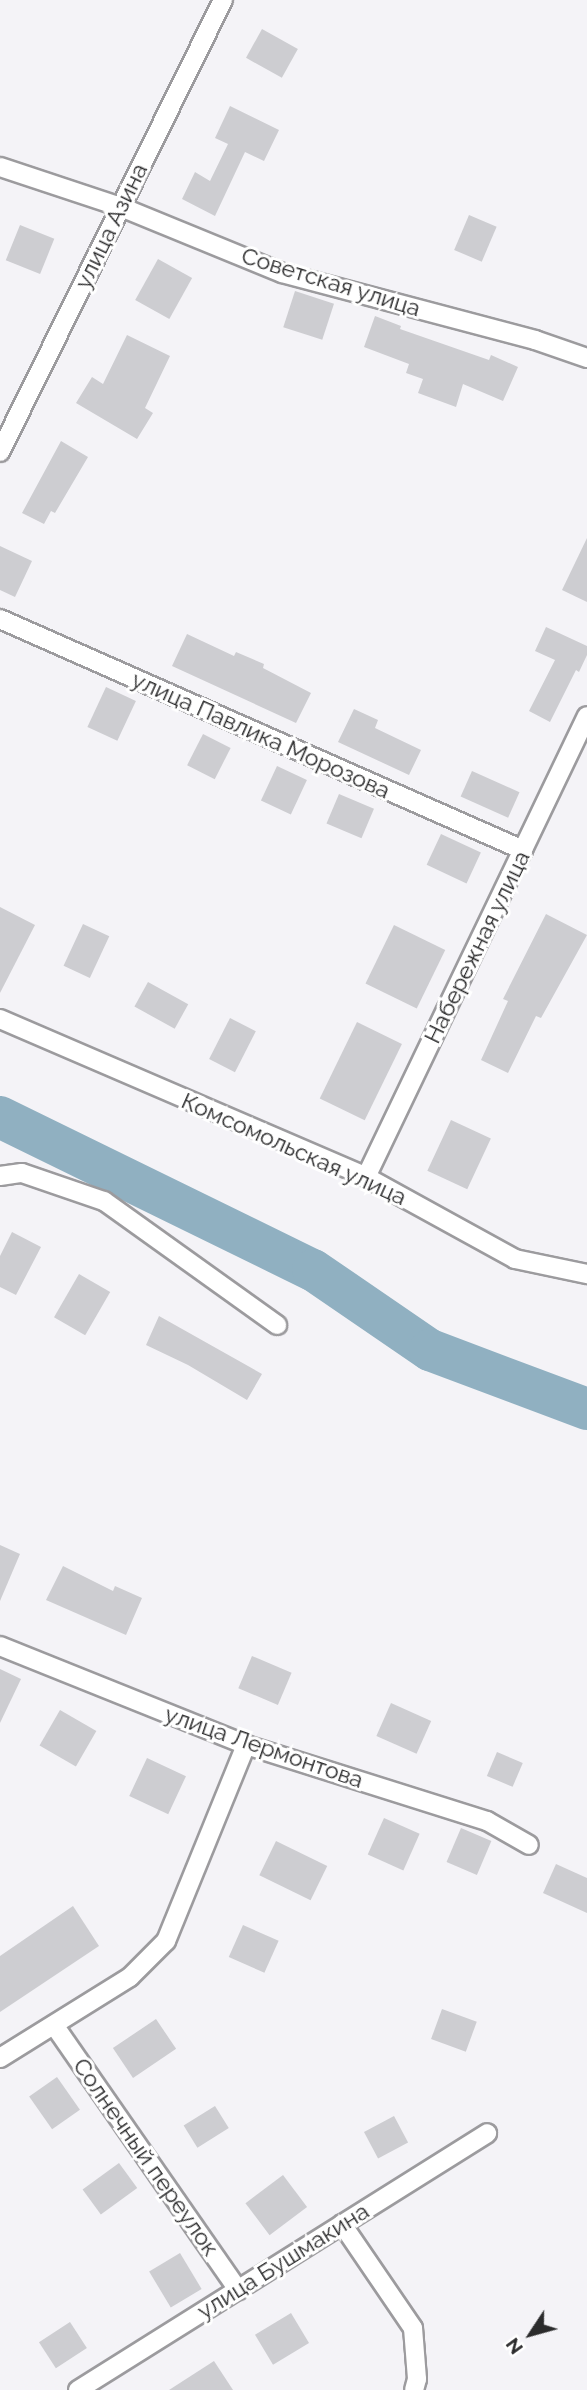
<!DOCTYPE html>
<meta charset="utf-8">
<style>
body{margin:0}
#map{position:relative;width:587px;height:2390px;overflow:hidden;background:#f4f3f7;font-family:Raleway,sans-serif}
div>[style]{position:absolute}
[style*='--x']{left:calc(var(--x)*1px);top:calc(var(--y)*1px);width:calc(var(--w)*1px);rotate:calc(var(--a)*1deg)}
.river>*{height:42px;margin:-21px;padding:0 21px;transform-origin:21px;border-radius:21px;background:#90b0c1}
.building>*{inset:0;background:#cdcdd1;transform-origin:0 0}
.roads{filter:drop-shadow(2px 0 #9c9b9e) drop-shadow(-2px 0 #9c9b9e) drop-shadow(0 2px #9c9b9e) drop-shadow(0 -2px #9c9b9e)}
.street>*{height:18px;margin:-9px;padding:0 9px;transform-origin:9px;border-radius:9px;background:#fff}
span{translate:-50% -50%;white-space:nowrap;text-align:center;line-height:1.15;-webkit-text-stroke:6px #fff;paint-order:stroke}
.street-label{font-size:23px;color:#2b2b2c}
.north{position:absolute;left:496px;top:2299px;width:70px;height:70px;-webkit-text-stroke:5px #fff;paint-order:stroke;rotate:234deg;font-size:19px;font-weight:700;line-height:28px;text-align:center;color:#2b2b2c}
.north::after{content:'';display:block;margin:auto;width:24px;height:32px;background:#2b2b2c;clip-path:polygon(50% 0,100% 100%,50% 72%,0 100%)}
</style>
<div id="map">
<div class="river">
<div style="--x:0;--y:1117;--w:348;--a:26.1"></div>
<div style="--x:313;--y:1270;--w:142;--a:34.4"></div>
<div style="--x:430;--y:1350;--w:168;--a:20.6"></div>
</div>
<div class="building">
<div style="left:262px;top:29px;width:41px;height:33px;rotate:29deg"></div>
<div style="clip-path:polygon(230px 106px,279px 130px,264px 161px,245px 152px,215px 216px,182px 199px,195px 172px,210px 181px,228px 144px,215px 138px)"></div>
<div style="left:469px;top:215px;width:30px;height:38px;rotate:23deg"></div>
<div style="left:20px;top:225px;width:37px;height:38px;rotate:22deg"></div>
<div style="left:158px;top:259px;width:39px;height:47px;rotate:29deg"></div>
<div style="left:295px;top:291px;width:41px;height:38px;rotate:18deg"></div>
<div style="clip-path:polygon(375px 316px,401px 326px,400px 329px,489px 360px,491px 355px,518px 367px,503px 401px,463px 384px,456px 407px,418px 393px,423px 379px,406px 373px,409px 364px,364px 347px)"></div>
<div style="clip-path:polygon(127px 335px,170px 356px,145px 408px,153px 413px,137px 439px,76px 403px,92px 377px,103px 384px)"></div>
<div style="clip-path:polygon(61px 441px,88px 457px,55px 513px,51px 511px,44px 524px,22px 513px)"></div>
<div style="clip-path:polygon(587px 538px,587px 602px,562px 590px)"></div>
<div style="clip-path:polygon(0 546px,32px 561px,15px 597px,0 590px)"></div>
<div style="clip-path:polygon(546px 627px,587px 646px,587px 655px,579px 672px,576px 670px,550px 722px,529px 711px,555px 660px,535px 651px)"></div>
<div style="clip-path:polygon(187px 634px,234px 656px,236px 652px,264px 664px,263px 668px,311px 693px,296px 723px,172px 666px)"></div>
<div style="left:106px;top:687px;width:33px;height:44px;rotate:25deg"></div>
<div style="clip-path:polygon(354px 709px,378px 720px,375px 728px,421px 750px,409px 775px,338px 742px)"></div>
<div style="left:203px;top:734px;width:31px;height:35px;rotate:27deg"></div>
<div style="left:277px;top:766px;width:33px;height:38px;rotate:25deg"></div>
<div style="left:472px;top:771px;width:52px;height:28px;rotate:24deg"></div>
<div style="left:339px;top:794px;width:38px;height:32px;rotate:23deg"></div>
<div style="left:441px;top:834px;width:44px;height:34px;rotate:25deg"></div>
<div style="clip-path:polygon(0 907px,35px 925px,0 993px)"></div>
<div style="clip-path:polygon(546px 914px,587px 935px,541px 1018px,536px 1016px,508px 1073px,481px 1060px,508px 1001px,503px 999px)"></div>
<div style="left:83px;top:924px;width:29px;height:46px;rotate:25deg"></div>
<div style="left:394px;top:925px;width:57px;height:65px;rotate:26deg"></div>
<div style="left:148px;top:982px;width:46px;height:28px;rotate:29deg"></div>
<div style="left:230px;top:1018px;width:29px;height:46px;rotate:27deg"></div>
<div style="left:357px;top:1022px;width:50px;height:85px;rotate:26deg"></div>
<div style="left:451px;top:1120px;width:44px;height:56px;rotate:25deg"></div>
<div style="clip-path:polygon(12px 1232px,41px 1247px,16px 1295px,0 1287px,0 1256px)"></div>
<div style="left:79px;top:1274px;width:36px;height:50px;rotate:30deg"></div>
<div style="clip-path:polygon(159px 1316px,262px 1374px,247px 1400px,188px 1365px,146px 1345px)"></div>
<div style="clip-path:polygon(0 1545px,20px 1554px,0 1601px)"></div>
<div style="clip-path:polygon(63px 1566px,113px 1591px,115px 1586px,142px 1598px,126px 1635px,46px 1600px)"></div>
<div style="left:252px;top:1656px;width:43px;height:35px;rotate:23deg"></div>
<div style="clip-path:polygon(0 1669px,21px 1679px,0 1723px)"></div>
<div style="left:391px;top:1703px;width:44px;height:36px;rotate:24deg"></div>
<div style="left:60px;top:1710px;width:42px;height:41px;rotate:30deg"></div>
<div style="left:497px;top:1752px;width:28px;height:26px;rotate:23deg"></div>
<div style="left:147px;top:1758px;width:43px;height:42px;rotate:25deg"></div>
<div style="left:384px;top:1818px;width:39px;height:40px;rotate:24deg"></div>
<div style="left:461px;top:1828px;width:33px;height:37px;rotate:23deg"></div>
<div style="left:276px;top:1841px;width:57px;height:38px;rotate:26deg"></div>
<div style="clip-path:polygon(556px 1864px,587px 1878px,587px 1913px,543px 1893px)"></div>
<div style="clip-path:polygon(73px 1906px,99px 1946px,0 2012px,0 1956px)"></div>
<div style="left:243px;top:1925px;width:39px;height:35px;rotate:24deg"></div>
<div style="left:442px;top:2009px;width:37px;height:32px;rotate:20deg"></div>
<div style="left:156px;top:2019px;width:36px;height:52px;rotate:56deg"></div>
<div style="left:57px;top:2077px;width:40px;height:34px;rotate:55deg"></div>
<div style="left:215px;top:2106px;width:26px;height:37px;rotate:58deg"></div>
<div style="left:394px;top:2116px;width:30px;height:34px;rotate:62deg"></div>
<div style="left:119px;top:2163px;width:31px;height:45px;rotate:54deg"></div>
<div style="left:283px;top:2175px;width:40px;height:47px;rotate:53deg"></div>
<div style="left:180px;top:2253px;width:42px;height:36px;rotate:59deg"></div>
<div style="left:291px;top:2313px;width:35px;height:42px;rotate:59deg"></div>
<div style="left:70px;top:2322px;width:31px;height:37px;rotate:57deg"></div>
<div style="clip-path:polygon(214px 2361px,233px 2390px,169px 2390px)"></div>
</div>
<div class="roads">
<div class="street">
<div style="--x:0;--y:167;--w:127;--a:18.3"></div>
<div style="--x:121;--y:207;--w:174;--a:22.3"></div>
<div style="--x:282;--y:273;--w:262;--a:14.8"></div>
<div style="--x:535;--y:340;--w:55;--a:19.1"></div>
<div style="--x:0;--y:452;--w:504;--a:-63.74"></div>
<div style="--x:0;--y:619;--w:572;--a:23.83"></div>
<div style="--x:0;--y:1019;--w:399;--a:23.3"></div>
<div style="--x:366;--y:1177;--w:170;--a:28.8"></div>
<div style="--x:515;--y:1259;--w:74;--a:11.8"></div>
<div style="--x:0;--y:1176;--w:22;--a:-8"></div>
<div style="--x:22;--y:1173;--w:87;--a:18.9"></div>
<div style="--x:104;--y:1201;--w:213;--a:35.6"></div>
<div style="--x:366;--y:1177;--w:511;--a:-64.39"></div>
<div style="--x:0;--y:1646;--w:265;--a:21.9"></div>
<div style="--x:246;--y:1745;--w:253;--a:17.5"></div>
<div style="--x:487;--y:1821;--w:48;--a:29.7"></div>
<div style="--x:54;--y:2025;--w:323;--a:55.2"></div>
<div style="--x:0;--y:2058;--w:153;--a:-31.9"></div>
<div style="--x:130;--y:1977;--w:51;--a:-45"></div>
<div style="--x:166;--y:1941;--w:212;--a:-67.8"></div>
<div style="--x:342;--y:2224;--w:126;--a:55.7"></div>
<div style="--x:413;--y:2328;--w:51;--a:85.5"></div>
<div style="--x:417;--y:2379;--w:11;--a:105"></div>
<div style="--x:78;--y:2390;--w:483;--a:-32.1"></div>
</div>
</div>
<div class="street-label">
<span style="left:111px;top:226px;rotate:-64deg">улица Азина</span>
<span style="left:331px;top:282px;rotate:17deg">Советская улица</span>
<span style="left:261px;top:735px;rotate:24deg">улица Павлика Морозова</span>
<span style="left:477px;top:947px;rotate:-64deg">Набережная улица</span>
<span style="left:294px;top:1149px;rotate:24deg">Комсомольская улица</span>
<span style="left:264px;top:1747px;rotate:19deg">улица Лермонтова</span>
<span style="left:146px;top:2157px;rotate:55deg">Солнечный переулок</span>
<span style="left:283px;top:2261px;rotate:-32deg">улица Бушмакина</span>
</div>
<div class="north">N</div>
</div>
